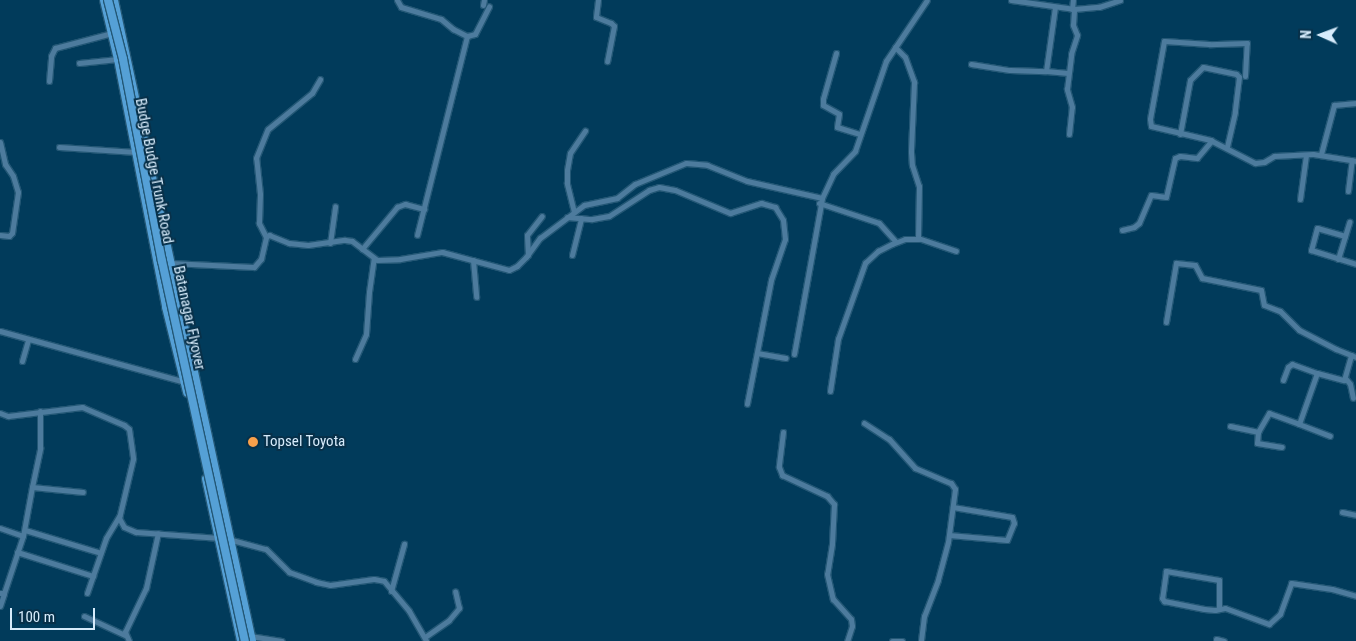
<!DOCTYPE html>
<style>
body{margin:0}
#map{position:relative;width:1356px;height:641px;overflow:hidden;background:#013b5b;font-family:"Roboto Condensed",sans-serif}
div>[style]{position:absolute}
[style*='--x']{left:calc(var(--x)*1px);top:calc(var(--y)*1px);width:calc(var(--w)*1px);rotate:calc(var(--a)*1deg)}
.roads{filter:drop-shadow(1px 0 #235775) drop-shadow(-1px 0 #235775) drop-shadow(0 1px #235775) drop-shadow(0 -1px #235775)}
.street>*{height:5px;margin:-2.5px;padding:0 2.5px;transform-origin:2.5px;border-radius:2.5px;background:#4d7b9d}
.secondary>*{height:8px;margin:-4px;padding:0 4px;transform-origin:4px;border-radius:4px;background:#55a0d6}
.bridges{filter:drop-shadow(1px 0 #235775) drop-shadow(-1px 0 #235775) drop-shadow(0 1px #235775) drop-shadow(0 -1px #235775)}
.secondary-bridge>*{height:8px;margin:-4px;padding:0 4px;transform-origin:4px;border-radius:4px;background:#55a0d6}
.dots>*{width:14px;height:14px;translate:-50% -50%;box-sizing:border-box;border:2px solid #073049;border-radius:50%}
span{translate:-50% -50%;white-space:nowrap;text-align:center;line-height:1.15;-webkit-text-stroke:4px #073049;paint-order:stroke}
.street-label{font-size:15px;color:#d6ebfb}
.poi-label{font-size:15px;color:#d6ebfb}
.left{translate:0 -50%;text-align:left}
.north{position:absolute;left:1296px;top:10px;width:50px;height:50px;-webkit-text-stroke:4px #073049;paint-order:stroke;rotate:272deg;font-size:14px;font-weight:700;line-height:20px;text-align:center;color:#d6ebfb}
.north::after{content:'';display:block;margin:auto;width:18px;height:22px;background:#d6ebfb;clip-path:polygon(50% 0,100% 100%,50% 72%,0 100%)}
.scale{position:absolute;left:10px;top:608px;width:85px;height:22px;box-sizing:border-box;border:2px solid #d6ebfb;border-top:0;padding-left:6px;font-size:15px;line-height:18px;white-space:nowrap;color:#d6ebfb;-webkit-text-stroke:4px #073049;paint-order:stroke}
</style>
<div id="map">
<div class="roads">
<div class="street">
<div style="--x:397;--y:0;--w:8;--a:60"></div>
<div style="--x:401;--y:7;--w:42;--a:16.7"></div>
<div style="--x:441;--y:19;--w:16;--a:40"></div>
<div style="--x:453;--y:29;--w:16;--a:27"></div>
<div style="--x:467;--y:36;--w:205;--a:104.1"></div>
<div style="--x:598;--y:0;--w:17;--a:97"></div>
<div style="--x:596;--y:17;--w:16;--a:22"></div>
<div style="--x:611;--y:23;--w:4;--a:45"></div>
<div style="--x:614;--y:26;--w:36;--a:101"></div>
<div style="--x:1011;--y:0;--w:64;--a:8.1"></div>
<div style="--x:1074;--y:9;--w:25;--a:-5"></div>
<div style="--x:1099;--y:7;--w:22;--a:-18"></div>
<div style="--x:483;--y:5;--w:5;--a:-79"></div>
<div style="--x:1072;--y:9;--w:9;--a:-84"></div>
<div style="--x:467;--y:36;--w:8;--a:-14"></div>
<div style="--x:475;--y:34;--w:31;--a:-63"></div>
<div style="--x:895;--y:47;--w:14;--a:45"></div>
<div style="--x:905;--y:57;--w:27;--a:70"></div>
<div style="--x:914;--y:82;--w:70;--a:92.5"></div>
<div style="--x:911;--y:152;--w:13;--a:86"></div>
<div style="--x:912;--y:165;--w:22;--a:72"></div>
<div style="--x:919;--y:186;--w:52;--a:91.1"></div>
<div style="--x:918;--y:238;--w:40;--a:18.9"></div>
<div style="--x:836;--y:53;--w:48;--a:105.8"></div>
<div style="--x:823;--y:99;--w:6;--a:90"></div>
<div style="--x:823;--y:105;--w:18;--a:29"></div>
<div style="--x:839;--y:114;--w:13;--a:99"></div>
<div style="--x:837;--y:127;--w:24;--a:17"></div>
<div style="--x:79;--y:63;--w:39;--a:-6"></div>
<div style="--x:971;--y:64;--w:39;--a:9"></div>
<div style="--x:1010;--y:70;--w:36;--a:2"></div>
<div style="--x:1046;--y:71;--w:65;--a:-82"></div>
<div style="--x:1046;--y:71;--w:22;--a:5"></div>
<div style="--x:1245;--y:76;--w:33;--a:-87"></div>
<div style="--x:1247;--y:43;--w:38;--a:178"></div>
<div style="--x:1209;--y:44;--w:45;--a:-176.2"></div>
<div style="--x:1164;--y:41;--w:79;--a:100.2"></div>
<div style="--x:1150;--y:119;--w:7;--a:82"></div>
<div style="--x:1151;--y:126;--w:61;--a:13.3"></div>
<div style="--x:1210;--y:140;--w:51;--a:27.1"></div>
<div style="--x:1255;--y:163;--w:9;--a:-6"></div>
<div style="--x:1264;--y:162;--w:12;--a:-31"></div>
<div style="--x:1274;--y:156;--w:39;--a:-3"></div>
<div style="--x:1313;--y:154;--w:44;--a:9.2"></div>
<div style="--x:49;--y:81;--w:25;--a:-85"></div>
<div style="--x:51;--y:56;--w:9;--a:-63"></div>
<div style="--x:55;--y:48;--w:59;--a:-14.7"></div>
<div style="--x:1069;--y:134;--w:27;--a:-84"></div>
<div style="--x:1072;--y:107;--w:19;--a:-106"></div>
<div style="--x:1067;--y:89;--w:35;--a:-83"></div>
<div style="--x:1071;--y:54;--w:20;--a:-72"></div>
<div style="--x:1077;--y:35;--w:11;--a:-112"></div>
<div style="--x:1073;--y:25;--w:16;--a:-86"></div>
<div style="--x:1180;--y:134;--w:55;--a:-79.5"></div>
<div style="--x:1190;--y:80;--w:18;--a:-45"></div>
<div style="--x:1203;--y:67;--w:34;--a:12"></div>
<div style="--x:1236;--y:74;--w:4;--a:45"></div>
<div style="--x:1239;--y:77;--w:35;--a:97"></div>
<div style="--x:1235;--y:112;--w:37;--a:103"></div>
<div style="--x:0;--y:142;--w:23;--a:77"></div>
<div style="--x:5;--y:164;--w:14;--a:56"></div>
<div style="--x:13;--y:176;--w:17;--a:73"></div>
<div style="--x:18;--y:192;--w:41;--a:98.3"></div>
<div style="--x:12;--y:233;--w:4;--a:135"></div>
<div style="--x:9;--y:236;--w:9;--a:-174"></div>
<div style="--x:59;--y:147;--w:77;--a:3.7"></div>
<div style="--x:1321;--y:154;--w:51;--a:-75.1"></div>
<div style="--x:1334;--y:105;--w:22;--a:-5"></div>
<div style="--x:1348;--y:191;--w:31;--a:-83"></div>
<div style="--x:1300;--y:199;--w:44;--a:-82.2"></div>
<div style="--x:819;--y:203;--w:63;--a:18.4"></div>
<div style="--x:879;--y:223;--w:25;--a:48"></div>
<div style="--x:574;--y:212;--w:30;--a:-104"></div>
<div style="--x:567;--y:183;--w:13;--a:-90"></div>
<div style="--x:567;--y:170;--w:17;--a:-80"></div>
<div style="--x:570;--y:153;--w:27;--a:-56"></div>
<div style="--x:567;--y:217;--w:25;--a:5"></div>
<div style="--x:592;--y:219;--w:17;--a:-10"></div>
<div style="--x:609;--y:216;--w:48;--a:-33"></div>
<div style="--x:649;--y:190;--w:10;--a:-17"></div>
<div style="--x:659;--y:187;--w:16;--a:11"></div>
<div style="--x:675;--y:190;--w:60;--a:22.7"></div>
<div style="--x:730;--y:213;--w:33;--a:-18"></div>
<div style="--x:761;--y:203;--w:15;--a:16"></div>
<div style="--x:775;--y:207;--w:15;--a:58"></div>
<div style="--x:783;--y:220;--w:19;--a:84"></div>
<div style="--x:785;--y:239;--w:43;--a:108.9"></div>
<div style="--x:771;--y:280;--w:126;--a:101"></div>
<div style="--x:1122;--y:230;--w:12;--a:-14"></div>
<div style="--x:1134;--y:227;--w:6;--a:-39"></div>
<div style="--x:1139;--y:223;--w:30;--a:-67"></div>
<div style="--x:1151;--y:195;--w:15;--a:8"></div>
<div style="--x:1166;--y:197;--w:40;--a:-77"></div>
<div style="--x:1175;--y:158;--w:5;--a:-22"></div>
<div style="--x:1180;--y:156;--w:17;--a:7"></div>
<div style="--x:1197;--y:158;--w:23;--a:-50"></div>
<div style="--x:1345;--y:236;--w:29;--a:-164"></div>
<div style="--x:1317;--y:228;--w:23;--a:105"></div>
<div style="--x:1311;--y:250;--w:47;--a:17.3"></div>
<div style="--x:266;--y:237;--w:16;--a:-117"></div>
<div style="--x:259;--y:223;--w:29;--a:-88"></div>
<div style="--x:260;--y:194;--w:36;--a:-96"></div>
<div style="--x:256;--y:158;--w:31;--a:-68"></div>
<div style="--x:268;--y:129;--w:57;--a:-39.3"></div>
<div style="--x:312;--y:93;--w:16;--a:-60"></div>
<div style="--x:330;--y:243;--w:37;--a:-82"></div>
<div style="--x:362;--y:249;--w:55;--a:-50.2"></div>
<div style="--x:397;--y:207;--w:9;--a:-21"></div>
<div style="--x:405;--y:204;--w:20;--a:15"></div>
<div style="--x:528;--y:255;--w:20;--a:-93"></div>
<div style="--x:527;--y:235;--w:24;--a:-52"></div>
<div style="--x:572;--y:255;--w:38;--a:-76"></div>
<div style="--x:1338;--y:259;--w:39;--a:-73"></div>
<div style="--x:473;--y:260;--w:37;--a:85"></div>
<div style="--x:170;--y:263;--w:84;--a:2.7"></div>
<div style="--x:254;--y:267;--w:11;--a:-49"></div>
<div style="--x:261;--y:259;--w:23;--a:-77"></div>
<div style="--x:266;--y:237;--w:4;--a:-34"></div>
<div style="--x:269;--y:235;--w:22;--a:22"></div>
<div style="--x:289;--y:243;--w:19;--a:6"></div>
<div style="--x:308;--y:245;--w:37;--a:-8"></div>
<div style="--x:345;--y:240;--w:7;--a:8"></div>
<div style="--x:352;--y:241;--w:31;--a:37"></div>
<div style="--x:377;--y:260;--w:23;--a:-2"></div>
<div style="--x:400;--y:259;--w:43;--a:-9.5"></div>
<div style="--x:442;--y:252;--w:69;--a:15"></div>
<div style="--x:509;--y:270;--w:9;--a:-27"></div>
<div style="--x:517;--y:266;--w:13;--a:-45"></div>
<div style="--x:526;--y:257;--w:24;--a:-54"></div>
<div style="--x:540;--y:238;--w:55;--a:-36.9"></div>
<div style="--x:584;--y:205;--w:34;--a:-12"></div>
<div style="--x:617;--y:198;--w:23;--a:-38"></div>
<div style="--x:635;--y:184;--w:55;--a:-22.4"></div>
<div style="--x:686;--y:163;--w:21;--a:5"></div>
<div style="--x:707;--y:165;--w:43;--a:21.8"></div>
<div style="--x:747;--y:181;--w:77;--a:12.8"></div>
<div style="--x:822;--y:198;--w:26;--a:-65"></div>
<div style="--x:833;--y:174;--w:32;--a:-46"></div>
<div style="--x:855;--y:151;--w:95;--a:-71"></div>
<div style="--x:886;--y:61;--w:73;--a:-56.1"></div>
<div style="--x:1166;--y:322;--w:60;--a:-80.4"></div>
<div style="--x:1176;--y:263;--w:19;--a:6"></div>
<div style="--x:1195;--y:265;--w:15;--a:62"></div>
<div style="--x:1202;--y:278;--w:60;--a:11.5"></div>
<div style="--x:1261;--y:290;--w:15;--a:79"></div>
<div style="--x:1264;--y:305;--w:17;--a:21"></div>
<div style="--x:1280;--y:311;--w:27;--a:45"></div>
<div style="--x:1299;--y:330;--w:42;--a:27.2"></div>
<div style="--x:1336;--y:349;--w:22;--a:22"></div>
<div style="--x:0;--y:331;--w:192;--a:15.4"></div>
<div style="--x:757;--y:353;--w:29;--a:10"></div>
<div style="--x:794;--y:354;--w:158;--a:-79.8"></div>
<div style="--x:355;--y:359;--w:27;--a:-66"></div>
<div style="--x:366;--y:334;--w:42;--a:-85.9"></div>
<div style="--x:369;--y:292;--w:34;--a:-82"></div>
<div style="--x:22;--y:361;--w:22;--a:-74"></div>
<div style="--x:1346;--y:379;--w:6;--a:51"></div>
<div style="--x:1350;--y:384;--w:14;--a:78"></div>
<div style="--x:1283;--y:380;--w:14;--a:-69"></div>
<div style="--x:1288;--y:367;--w:5;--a:-37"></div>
<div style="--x:1292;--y:364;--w:27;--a:20"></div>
<div style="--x:830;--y:391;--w:53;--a:-81.3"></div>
<div style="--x:838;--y:339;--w:81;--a:-70.4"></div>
<div style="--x:865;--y:263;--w:18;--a:-43"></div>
<div style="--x:878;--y:251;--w:16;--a:-27"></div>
<div style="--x:892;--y:244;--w:14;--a:-21"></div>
<div style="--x:905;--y:239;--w:14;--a:0"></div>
<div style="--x:0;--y:413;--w:9;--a:21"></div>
<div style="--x:8;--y:416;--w:75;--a:-6.9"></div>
<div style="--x:82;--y:407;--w:46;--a:23.2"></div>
<div style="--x:124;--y:425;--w:6;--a:39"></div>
<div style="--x:129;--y:429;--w:30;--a:82"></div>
<div style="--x:133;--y:459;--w:61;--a:103.3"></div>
<div style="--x:119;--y:518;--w:10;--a:61"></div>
<div style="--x:124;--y:527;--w:13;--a:23"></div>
<div style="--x:136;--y:532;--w:84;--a:4.1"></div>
<div style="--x:864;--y:423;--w:30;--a:33"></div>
<div style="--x:889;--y:439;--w:39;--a:48"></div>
<div style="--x:915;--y:468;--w:39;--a:23"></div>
<div style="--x:951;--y:483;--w:7;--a:56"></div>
<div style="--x:955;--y:489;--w:53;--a:97.5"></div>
<div style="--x:948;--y:542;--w:39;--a:105"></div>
<div style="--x:938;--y:580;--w:39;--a:111"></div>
<div style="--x:924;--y:616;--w:25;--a:97"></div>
<div style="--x:1299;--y:424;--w:33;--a:21"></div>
<div style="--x:1230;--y:426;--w:29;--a:12"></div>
<div style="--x:1258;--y:432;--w:22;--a:-60"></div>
<div style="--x:1269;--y:413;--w:32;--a:20"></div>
<div style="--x:1299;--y:424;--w:54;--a:-70.6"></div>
<div style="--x:1317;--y:373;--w:28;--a:15"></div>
<div style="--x:1344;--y:380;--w:26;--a:-74"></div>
<div style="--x:783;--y:432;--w:35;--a:97"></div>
<div style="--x:779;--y:467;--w:9;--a:69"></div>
<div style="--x:782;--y:475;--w:50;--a:25"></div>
<div style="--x:827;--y:496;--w:11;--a:49"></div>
<div style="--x:834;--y:504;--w:40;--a:92.9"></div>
<div style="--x:832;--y:544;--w:30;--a:99"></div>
<div style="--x:827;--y:574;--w:26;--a:77"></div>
<div style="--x:833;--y:599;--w:27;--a:48"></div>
<div style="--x:851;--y:619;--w:7;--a:82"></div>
<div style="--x:852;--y:626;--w:16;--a:108"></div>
<div style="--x:1258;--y:432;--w:11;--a:95"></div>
<div style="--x:1257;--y:443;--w:25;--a:9"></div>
<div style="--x:32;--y:487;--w:40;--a:-78"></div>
<div style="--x:40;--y:448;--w:37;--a:-90"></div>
<div style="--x:1342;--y:512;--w:14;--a:12"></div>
<div style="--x:0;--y:528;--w:24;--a:19"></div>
<div style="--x:25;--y:530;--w:79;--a:16.8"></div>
<div style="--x:949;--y:535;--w:58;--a:4.9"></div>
<div style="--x:1007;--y:540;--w:18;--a:-68"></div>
<div style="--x:1014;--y:523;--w:6;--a:-108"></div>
<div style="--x:1012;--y:517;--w:60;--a:-170.4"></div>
<div style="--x:228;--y:539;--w:39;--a:15"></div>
<div style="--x:266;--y:549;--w:33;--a:45"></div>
<div style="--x:289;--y:572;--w:29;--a:20"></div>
<div style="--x:316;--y:582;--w:14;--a:12"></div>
<div style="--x:330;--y:585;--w:44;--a:-7.8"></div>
<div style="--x:374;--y:579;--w:10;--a:11"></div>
<div style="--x:384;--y:581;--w:39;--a:50"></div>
<div style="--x:409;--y:611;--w:34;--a:60"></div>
<div style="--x:17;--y:552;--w:80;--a:17.5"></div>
<div style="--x:391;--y:591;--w:49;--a:-74.5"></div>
<div style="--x:0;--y:593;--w:4;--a:0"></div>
<div style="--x:4;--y:593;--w:60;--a:-71.6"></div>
<div style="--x:23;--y:536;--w:50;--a:-79.6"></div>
<div style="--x:32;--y:487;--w:51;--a:5.6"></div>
<div style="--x:87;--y:593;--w:58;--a:-70.9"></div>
<div style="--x:106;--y:538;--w:26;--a:-59"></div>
<div style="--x:0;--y:606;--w:13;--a:-72"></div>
<div style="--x:1219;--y:609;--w:29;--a:-90"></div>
<div style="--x:1219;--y:580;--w:54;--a:-170.4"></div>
<div style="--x:1166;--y:571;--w:27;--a:98"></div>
<div style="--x:1162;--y:598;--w:4;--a:56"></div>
<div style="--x:1164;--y:601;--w:41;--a:11.3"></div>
<div style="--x:1204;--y:609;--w:11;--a:5"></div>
<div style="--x:1215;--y:610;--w:10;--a:-11"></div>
<div style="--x:1225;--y:608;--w:47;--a:20"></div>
<div style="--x:1269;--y:624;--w:15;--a:-42"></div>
<div style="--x:1280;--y:614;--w:33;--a:-70"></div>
<div style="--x:1291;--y:583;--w:41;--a:8.3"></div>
<div style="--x:1332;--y:589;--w:25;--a:16"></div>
<div style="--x:84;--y:616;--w:45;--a:24.9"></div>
<div style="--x:250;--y:636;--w:32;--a:9"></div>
<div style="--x:425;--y:637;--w:29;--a:-35"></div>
<div style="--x:449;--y:620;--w:16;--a:-50"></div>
<div style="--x:459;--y:608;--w:17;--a:-103"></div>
<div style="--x:1216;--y:639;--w:8;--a:14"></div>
<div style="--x:129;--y:641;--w:10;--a:-114"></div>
<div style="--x:125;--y:632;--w:49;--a:-64.5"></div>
<div style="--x:146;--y:588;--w:56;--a:-77.7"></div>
<div style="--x:892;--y:641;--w:10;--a:0"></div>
</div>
<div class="secondary">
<div style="--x:104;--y:0;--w:61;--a:76.7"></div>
<div style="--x:118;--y:59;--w:253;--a:79"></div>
<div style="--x:166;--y:307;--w:88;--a:76.1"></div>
<div style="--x:114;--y:0;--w:656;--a:77.85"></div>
<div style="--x:206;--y:479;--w:166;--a:77.8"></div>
</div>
</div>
<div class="bridges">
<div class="secondary-bridge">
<div style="--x:108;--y:0;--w:61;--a:75.7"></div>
<div style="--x:123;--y:59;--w:206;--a:79.1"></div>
<div style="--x:162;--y:261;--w:389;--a:77.7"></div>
</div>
</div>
<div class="dots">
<div style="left:253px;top:442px;background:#f8a04b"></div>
</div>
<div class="street-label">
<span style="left:154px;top:171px;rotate:79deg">Budge Budge Trunk Road</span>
<span style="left:189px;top:318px;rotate:78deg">Batanagar Flyover</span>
</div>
<div class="poi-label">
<span class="left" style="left:263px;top:442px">Topsel Toyota</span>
</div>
<div class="north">N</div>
<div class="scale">100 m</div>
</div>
